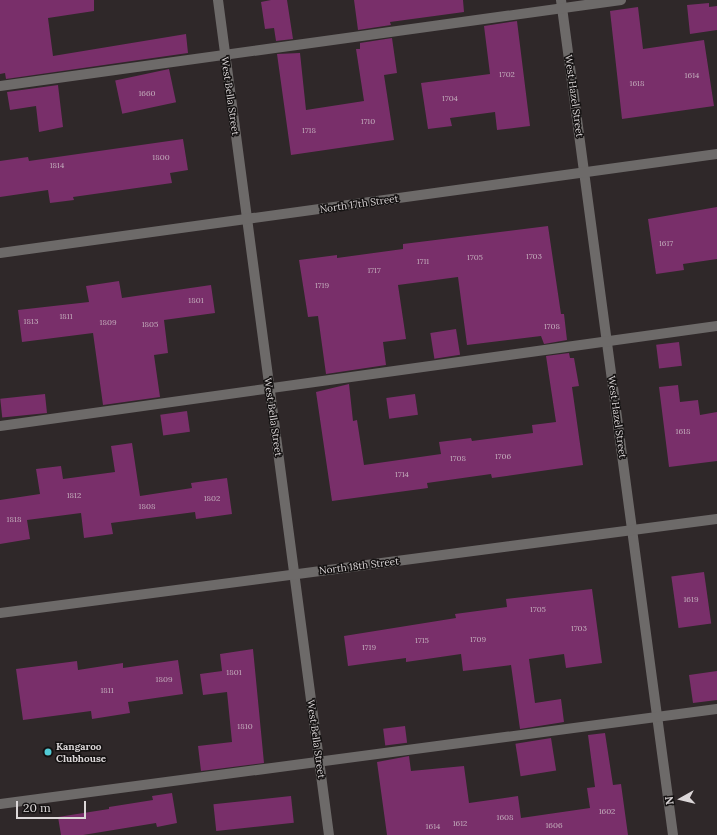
<!DOCTYPE html>
<style>
body{margin:0}
#map{position:relative;width:717px;height:835px;overflow:hidden;background:#2f2829;font-family:Lora,serif}
div>[style]{position:absolute}
[style*='--x']{left:calc(var(--x)*1px);top:calc(var(--y)*1px);width:calc(var(--w)*1px);rotate:calc(var(--a)*1deg)}
.building>*{inset:0;background:#792f6a;transform-origin:0 0}
.minor>*{height:10px;margin:-5px;padding:0 5px;transform-origin:5px;border-radius:5px;background:#6d6a69}
.dots>*{width:11px;height:11px;translate:-50% -50%;box-sizing:border-box;border:2px solid #151212;border-radius:50%}
span{translate:-50% -50%;white-space:nowrap;text-align:center;line-height:1.15;-webkit-text-stroke:3px #151212;paint-order:stroke}
.number-label{font-size:8px;color:#c3adbc}
.number-label span{-webkit-text-stroke-width:0}
.street-label{font-size:10px;color:#dcd7d8}
.poi-label{font-size:10px;color:#dcd7d8;font-weight:700}
.left{translate:0 -50%;text-align:left}
.north{position:absolute;left:661px;top:779px;width:40px;height:40px;-webkit-text-stroke:3px #151212;paint-order:stroke;rotate:262deg;font-size:11px;font-weight:700;line-height:16px;text-align:center;color:#dcd7d8}
.north::after{content:'';display:block;margin:auto;width:14px;height:18px;background:#dcd7d8;clip-path:polygon(50% 0,100% 100%,50% 72%,0 100%)}
.scale{position:absolute;left:16px;top:801px;width:70px;height:18px;box-sizing:border-box;border:2px solid #dcd7d8;border-top:0;padding-left:5px;font-size:12px;line-height:14px;white-space:nowrap;color:#dcd7d8;-webkit-text-stroke:3px #151212;paint-order:stroke}
</style>
<div id="map">
<div class="building">
<div style="clip-path:polygon(0 0,94px 0,94px 11px,48px 18px,53px 56px,186px 34px,188px 53px,6px 79px,5px 73px,0 74px)"></div>
<div style="clip-path:polygon(271px 0,287px 0,293px 39px,276px 41px,274px 28px,265px 29px,261px 2px)"></div>
<div style="clip-path:polygon(354px 0,463px 0,464px 12px,390px 22px,391px 25px,358px 30px)"></div>
<div style="clip-path:polygon(709px 3px,709px 7px,717px 6px,717px 30px,690px 34px,687px 5px)"></div>
<div style="clip-path:polygon(638px 7px,643px 49px,704px 40px,714px 106px,622px 119px,610px 11px)"></div>
<div style="clip-path:polygon(517px 21px,530px 126px,497px 130px,495px 112px,450px 118px,452px 126px,428px 129px,421px 83px,490px 74px,484px 26px)"></div>
<div style="clip-path:polygon(392px 38px,397px 73px,384px 75px,394px 140px,291px 155px,277px 54px,300px 53px,306px 110px,364px 101px,356px 49px,360px 49px,360px 43px)"></div>
<div style="left:169px;top:69px;width:34px;height:55px;rotate:78deg"></div>
<div style="clip-path:polygon(58px 85px,63px 127px,39px 132px,36px 106px,10px 110px,7px 92px)"></div>
<div style="clip-path:polygon(183px 139px,188px 170px,170px 173px,172px 183px,73px 197px,74px 200px,50px 203px,48px 190px,0 197px,0 161px,28px 157px,29px 161px)"></div>
<div style="clip-path:polygon(717px 207px,717px 259px,683px 264px,684px 270px,656px 274px,648px 219px)"></div>
<div style="clip-path:polygon(548px 226px,561px 314px,564px 314px,567px 340px,544px 344px,541px 336px,467px 345px,458px 277px,398px 285px,406px 339px,383px 342px,386px 365px,326px 374px,318px 316px,308px 317px,299px 260px,337px 255px,337px 258px,403px 249px,403px 244px)"></div>
<div style="clip-path:polygon(119px 281px,122px 298px,211px 285px,215px 313px,164px 320px,168px 353px,154px 355px,160px 397px,103px 405px,93px 333px,22px 342px,18px 310px,89px 302px,86px 286px)"></div>
<div style="left:456px;top:329px;width:26px;height:26px;rotate:81deg"></div>
<div style="left:679px;top:342px;width:24px;height:23px;rotate:83deg"></div>
<div style="clip-path:polygon(569px 353px,570px 358px,574px 358px,579px 386px,572px 387px,583px 465px,492px 478px,491px 474px,427px 483px,428px 488px,332px 501px,316px 392px,349px 384px,353px 421px,357px 420px,364px 465px,441px 454px,439px 442px,471px 438px,472px 441px,533px 433px,532px 425px,556px 422px,546px 356px)"></div>
<div style="clip-path:polygon(678px 385px,680px 402px,698px 400px,700px 415px,717px 412px,717px 461px,669px 467px,659px 387px)"></div>
<div style="left:45px;top:394px;width:19px;height:45px;rotate:84deg"></div>
<div style="left:415px;top:394px;width:21px;height:29px;rotate:82deg"></div>
<div style="left:187px;top:411px;width:21px;height:27px;rotate:82deg"></div>
<div style="clip-path:polygon(132px 443px,140px 496px,192px 488px,191px 483px,227px 478px,232px 514px,196px 519px,195px 512px,111px 523px,113px 534px,84px 538px,81px 513px,27px 520px,30px 539px,0 544px,0 500px,40px 494px,36px 469px,61px 466px,63px 479px,115px 472px,111px 446px)"></div>
<div style="left:704px;top:572px;width:52px;height:33px;rotate:82deg"></div>
<div style="clip-path:polygon(592px 589px,602px 663px,566px 668px,564px 654px,529px 659px,535px 703px,561px 699px,564px 722px,520px 729px,511px 665px,463px 671px,461px 654px,406px 662px,406px 658px,348px 666px,344px 636px,456px 618px,455px 614px,507px 607px,506px 599px)"></div>
<div style="clip-path:polygon(253px 649px,264px 763px,201px 771px,198px 746px,232px 742px,227px 692px,203px 695px,200px 674px,222px 671px,220px 654px)"></div>
<div style="clip-path:polygon(178px 660px,183px 694px,128px 702px,130px 713px,92px 719px,91px 711px,23px 720px,16px 669px,77px 661px,78px 670px,123px 663px,123px 668px)"></div>
<div style="clip-path:polygon(717px 671px,717px 700px,693px 703px,689px 675px)"></div>
<div style="left:405px;top:726px;width:17px;height:22px;rotate:83deg"></div>
<div style="clip-path:polygon(605px 733px,613px 785px,621px 784px,628px 835px,387px 835px,377px 762px,409px 756px,411px 771px,464px 766px,469px 803px,518px 796px,521px 818px,590px 808px,587px 788px,595px 787px,588px 735px)"></div>
<div style="left:551px;top:738px;width:33px;height:36px;rotate:81deg"></div>
<div style="clip-path:polygon(172px 793px,177px 823px,157px 827px,156px 823px,83px 835px,61px 835px,58px 817px,109px 809px,109px 807px,153px 800px,152px 796px)"></div>
<div style="left:291px;top:796px;width:27px;height:78px;rotate:84deg"></div>
</div>
<div class="minor">
<div style="--x:218;--y:0;--w:842;--a:82.43"></div>
<div style="--x:561;--y:0;--w:842;--a:82.36"></div>
<div style="--x:0;--y:86;--w:627;--a:-7.88"></div>
<div style="--x:0;--y:253;--w:724;--a:-7.86"></div>
<div style="--x:0;--y:426;--w:724;--a:-7.94"></div>
<div style="--x:0;--y:613;--w:723;--a:-7.47"></div>
<div style="--x:0;--y:804;--w:723;--a:-7.55"></div>
</div>
<div class="dots">
<div style="left:48px;top:752px;background:#52ccd6"></div>
</div>
<div class="number-label">
<span style="left:507px;top:75px">1702</span>
<span style="left:692px;top:76px">1614</span>
<span style="left:637px;top:84px">1618</span>
<span style="left:147px;top:94px">1660</span>
<span style="left:450px;top:99px">1704</span>
<span style="left:368px;top:122px">1710</span>
<span style="left:309px;top:131px">1718</span>
<span style="left:161px;top:158px">1800</span>
<span style="left:57px;top:166px">1814</span>
<span style="left:666px;top:244px">1617</span>
<span style="left:534px;top:257px">1703</span>
<span style="left:475px;top:258px">1705</span>
<span style="left:423px;top:262px">1711</span>
<span style="left:374px;top:271px">1717</span>
<span style="left:322px;top:286px">1719</span>
<span style="left:196px;top:301px">1801</span>
<span style="left:66px;top:317px">1811</span>
<span style="left:31px;top:322px">1813</span>
<span style="left:108px;top:323px">1809</span>
<span style="left:150px;top:325px">1805</span>
<span style="left:552px;top:327px">1708</span>
<span style="left:683px;top:432px">1618</span>
<span style="left:503px;top:457px">1706</span>
<span style="left:458px;top:459px">1708</span>
<span style="left:402px;top:475px">1714</span>
<span style="left:74px;top:496px">1812</span>
<span style="left:212px;top:499px">1802</span>
<span style="left:147px;top:507px">1808</span>
<span style="left:14px;top:520px">1818</span>
<span style="left:691px;top:600px">1619</span>
<span style="left:538px;top:610px">1705</span>
<span style="left:579px;top:629px">1703</span>
<span style="left:478px;top:640px">1709</span>
<span style="left:422px;top:641px">1715</span>
<span style="left:369px;top:648px">1719</span>
<span style="left:234px;top:673px">1801</span>
<span style="left:164px;top:680px">1809</span>
<span style="left:107px;top:691px">1811</span>
<span style="left:245px;top:727px">1810</span>
<span style="left:607px;top:812px">1602</span>
<span style="left:505px;top:818px">1608</span>
<span style="left:460px;top:824px">1612</span>
<span style="left:554px;top:826px">1606</span>
<span style="left:433px;top:827px">1614</span>
</div>
<div class="street-label">
<span style="left:230px;top:96px;rotate:82deg">West Bella Street</span>
<span style="left:574px;top:96px;rotate:82deg">West Hazel Street</span>
<span style="left:359px;top:204px;rotate:-8deg">North 17th Street</span>
<span style="left:273px;top:417px;rotate:82deg">West Bella Street</span>
<span style="left:617px;top:417px;rotate:82deg">West Hazel Street</span>
<span style="left:359px;top:566px;rotate:-7deg">North 18th Street</span>
<span style="left:316px;top:739px;rotate:82deg">West Bella Street</span>
</div>
<div class="poi-label">
<span class="left" style="left:56px;top:752px">Kangaroo<br>Clubhouse</span>
</div>
<div class="north">N</div>
<div class="scale">20 m</div>
</div>
